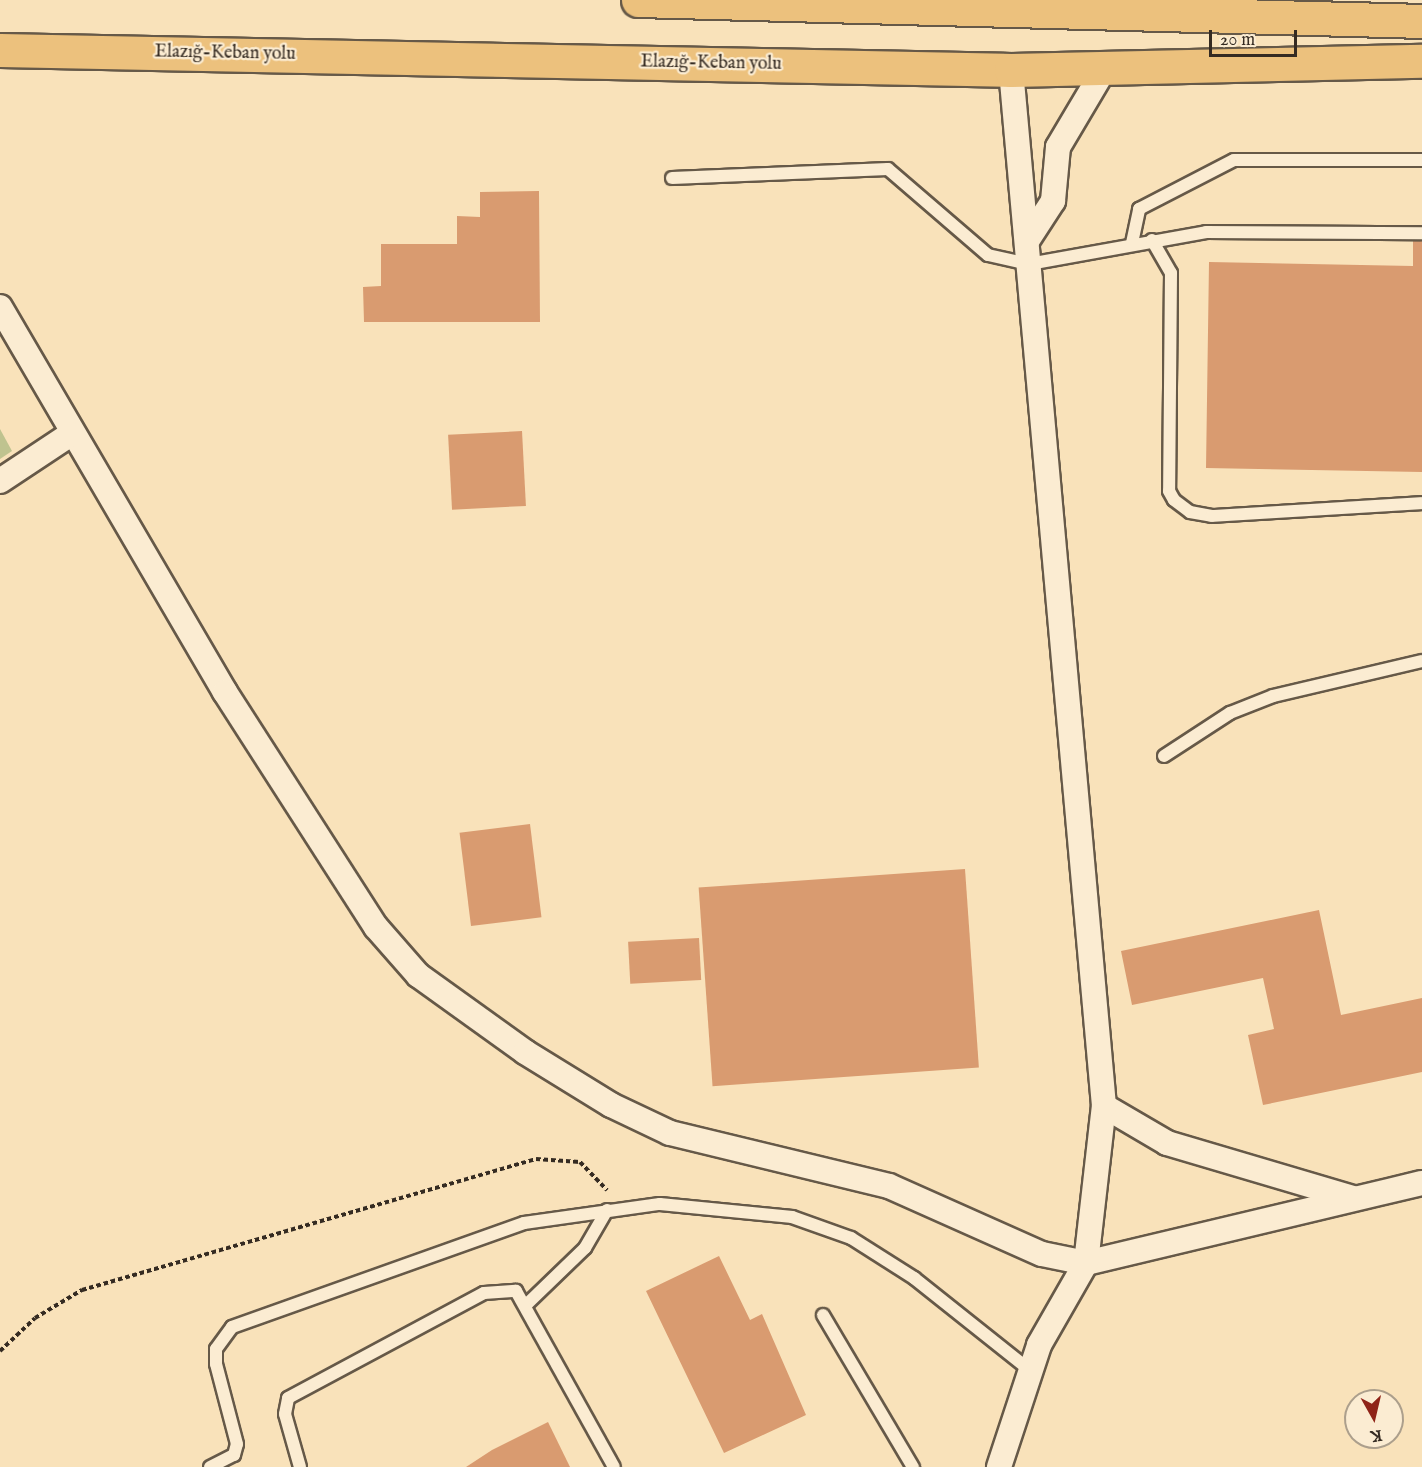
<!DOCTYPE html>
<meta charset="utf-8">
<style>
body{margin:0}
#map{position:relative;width:1422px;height:1467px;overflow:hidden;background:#f9e2ba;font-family:"IM FELL English",serif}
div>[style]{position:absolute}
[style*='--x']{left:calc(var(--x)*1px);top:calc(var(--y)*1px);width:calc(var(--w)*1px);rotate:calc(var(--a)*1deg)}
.green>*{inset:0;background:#bfc38f}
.building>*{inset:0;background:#d99b70;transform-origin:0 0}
.path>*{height:4px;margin-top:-2px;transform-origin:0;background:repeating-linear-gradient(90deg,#352b22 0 4.5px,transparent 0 7.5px)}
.roads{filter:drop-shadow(2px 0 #665948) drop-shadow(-2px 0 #665948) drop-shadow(0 2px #665948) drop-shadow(0 -2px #665948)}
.service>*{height:12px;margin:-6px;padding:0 6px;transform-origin:6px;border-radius:6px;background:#fbecd2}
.minor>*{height:24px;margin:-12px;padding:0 12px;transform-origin:12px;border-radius:12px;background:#fbecd2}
.trunk>*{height:33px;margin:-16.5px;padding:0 16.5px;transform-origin:16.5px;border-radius:16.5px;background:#ecc17d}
span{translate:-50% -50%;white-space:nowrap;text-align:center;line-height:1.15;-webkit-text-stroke:4.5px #fbecd2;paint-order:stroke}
.street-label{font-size:18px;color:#352b22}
.north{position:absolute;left:1344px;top:1389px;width:60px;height:60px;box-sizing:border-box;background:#fbecd2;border:2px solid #ac9f8c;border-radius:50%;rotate:172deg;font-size:16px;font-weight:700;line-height:24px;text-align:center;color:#352b22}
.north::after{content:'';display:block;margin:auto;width:21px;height:27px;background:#8f2418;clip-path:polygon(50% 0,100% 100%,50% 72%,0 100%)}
.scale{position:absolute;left:1209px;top:30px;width:88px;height:27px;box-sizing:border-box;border:3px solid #352b22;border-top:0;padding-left:8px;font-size:18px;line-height:21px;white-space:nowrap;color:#352b22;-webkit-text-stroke:4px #fbecd2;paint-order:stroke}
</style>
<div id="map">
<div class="green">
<div style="clip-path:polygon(0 429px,12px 451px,0 459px)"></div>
</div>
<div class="building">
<div style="clip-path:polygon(539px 191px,540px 322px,364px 322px,363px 287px,381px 286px,381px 244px,457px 244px,457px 216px,480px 217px,480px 192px)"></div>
<div style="clip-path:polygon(1413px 240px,1422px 240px,1422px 472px,1206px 468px,1209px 262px,1413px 266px)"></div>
<div style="left:522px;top:431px;width:75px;height:74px;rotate:87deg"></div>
<div style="left:530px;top:824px;width:94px;height:71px;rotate:83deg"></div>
<div style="left:965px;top:869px;width:199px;height:267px;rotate:86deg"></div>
<div style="clip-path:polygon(1319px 910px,1341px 1015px,1422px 998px,1422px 1072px,1263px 1105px,1248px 1035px,1274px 1029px,1263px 978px,1132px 1005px,1121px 951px)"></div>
<div style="left:699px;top:938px;width:42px;height:71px;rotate:87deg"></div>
<div style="clip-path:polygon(719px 1256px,750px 1320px,762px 1314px,806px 1415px,724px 1453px,646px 1291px)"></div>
<div style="clip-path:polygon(548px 1422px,570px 1467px,466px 1467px,492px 1450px)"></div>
</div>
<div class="path">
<div style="--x:0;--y:1351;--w:48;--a:-43.3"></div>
<div style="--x:35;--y:1318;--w:55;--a:-30.8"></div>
<div style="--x:82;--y:1290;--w:473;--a:-16.1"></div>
<div style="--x:536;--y:1159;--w:44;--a:3.9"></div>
<div style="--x:580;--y:1162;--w:39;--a:46"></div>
</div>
<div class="roads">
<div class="service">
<div style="--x:672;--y:178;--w:216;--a:-2.4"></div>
<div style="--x:888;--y:169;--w:132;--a:40.7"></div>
<div style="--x:988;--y:255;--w:42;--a:12.4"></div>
<div style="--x:1029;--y:264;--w:180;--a:-10.2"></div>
<div style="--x:1206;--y:232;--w:216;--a:0.3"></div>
<div style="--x:1152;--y:240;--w:38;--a:60"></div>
<div style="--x:1171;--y:273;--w:218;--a:90.5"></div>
<div style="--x:1169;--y:491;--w:10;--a:61"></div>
<div style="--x:1174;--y:500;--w:20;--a:37"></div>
<div style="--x:1190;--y:512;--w:22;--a:10"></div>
<div style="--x:1212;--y:516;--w:210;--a:-3.5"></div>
<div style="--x:1132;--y:243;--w:35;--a:-78"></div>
<div style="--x:1139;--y:209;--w:107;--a:-27.3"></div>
<div style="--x:1234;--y:160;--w:188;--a:0"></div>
<div style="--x:1164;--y:756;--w:79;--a:-33.1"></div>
<div style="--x:1230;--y:713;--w:46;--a:-21.6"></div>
<div style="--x:1273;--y:696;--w:153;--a:-13.2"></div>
<div style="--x:527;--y:1304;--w:81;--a:-44"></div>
<div style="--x:585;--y:1248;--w:44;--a:-59.9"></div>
<div style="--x:823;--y:1315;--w:177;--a:59.4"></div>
<div style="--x:210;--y:1467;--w:27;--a:-27"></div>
<div style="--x:234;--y:1455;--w:11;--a:-75"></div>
<div style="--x:237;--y:1444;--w:83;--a:-104.7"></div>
<div style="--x:216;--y:1364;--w:15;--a:-90"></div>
<div style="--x:216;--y:1349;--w:27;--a:-54"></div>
<div style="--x:232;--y:1327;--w:310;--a:-19.6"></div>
<div style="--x:524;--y:1223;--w:137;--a:-8"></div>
<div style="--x:660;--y:1204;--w:133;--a:5.6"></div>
<div style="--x:792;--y:1217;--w:63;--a:19.6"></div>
<div style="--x:851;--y:1238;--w:75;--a:32.4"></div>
<div style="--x:914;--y:1278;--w:149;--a:38.5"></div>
<div style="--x:300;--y:1467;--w:55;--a:-105.8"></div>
<div style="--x:285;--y:1414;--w:16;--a:-79"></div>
<div style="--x:288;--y:1398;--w:222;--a:-28.2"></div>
<div style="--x:484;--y:1293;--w:32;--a:-4"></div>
<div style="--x:516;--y:1291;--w:201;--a:60.9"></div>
</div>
<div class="minor">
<div style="--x:1027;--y:241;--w:48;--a:-57"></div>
<div style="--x:1053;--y:201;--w:54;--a:-84.7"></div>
<div style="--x:1058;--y:147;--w:92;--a:-59.3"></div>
<div style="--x:0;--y:307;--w:446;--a:59.7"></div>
<div style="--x:225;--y:692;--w:279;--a:57.3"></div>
<div style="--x:376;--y:927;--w:64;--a:48.8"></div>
<div style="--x:418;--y:975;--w:132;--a:35.7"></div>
<div style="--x:525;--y:1052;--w:101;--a:31.6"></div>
<div style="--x:611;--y:1105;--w:65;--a:25.4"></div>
<div style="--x:670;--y:1133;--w:225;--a:13.6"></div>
<div style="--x:889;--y:1186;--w:167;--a:24"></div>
<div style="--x:1042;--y:1254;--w:45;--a:11.6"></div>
<div style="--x:1086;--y:1263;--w:345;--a:-13.4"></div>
<div style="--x:0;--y:481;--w:85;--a:-33.5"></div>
<div style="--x:1104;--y:1106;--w:73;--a:30.4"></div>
<div style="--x:1167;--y:1143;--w:194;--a:16.5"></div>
<div style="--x:999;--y:1467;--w:128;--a:-71.8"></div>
<div style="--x:1039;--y:1345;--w:95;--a:-60.2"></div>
<div style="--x:1086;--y:1263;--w:158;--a:-83.5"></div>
<div style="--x:1104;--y:1106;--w:1040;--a:-95.13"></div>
</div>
<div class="trunk">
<div style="--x:638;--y:0;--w:784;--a:1.53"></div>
<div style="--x:0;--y:50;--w:1011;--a:1.13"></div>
<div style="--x:1011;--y:70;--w:411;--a:-1.3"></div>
</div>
</div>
<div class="street-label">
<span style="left:225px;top:54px;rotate:1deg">Elazığ-Keban yolu</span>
<span style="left:711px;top:64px;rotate:1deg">Elazığ-Keban yolu</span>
</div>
<div class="north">K</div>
<div class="scale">20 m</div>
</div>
